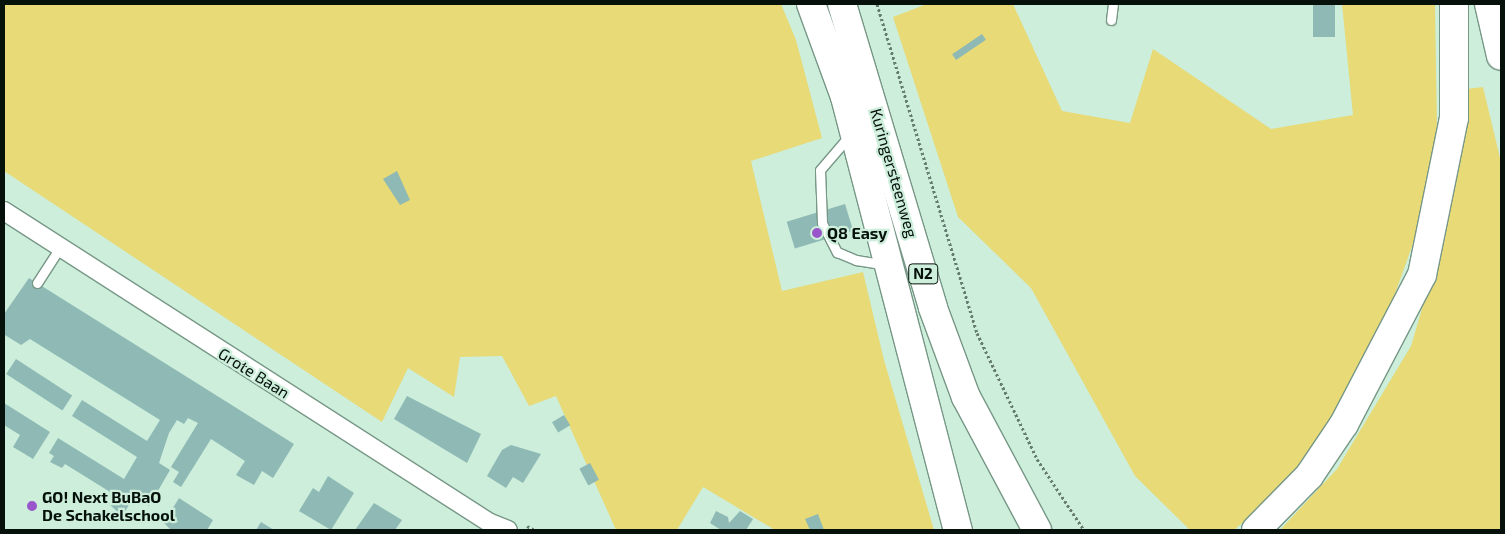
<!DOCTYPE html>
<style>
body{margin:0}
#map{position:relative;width:1505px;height:534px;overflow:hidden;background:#cceedb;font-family:"Exo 2",sans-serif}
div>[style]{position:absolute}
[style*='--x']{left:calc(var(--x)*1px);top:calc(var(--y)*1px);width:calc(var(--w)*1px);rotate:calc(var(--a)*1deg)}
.green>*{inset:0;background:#e7da77}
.building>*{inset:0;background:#8fb9b5;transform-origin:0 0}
.path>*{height:3px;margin-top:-1.5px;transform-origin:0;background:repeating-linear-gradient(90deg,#667c70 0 2.5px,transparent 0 5px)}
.roads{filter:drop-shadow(1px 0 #779786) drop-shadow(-1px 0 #779786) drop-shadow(0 1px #779786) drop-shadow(0 -1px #779786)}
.service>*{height:9px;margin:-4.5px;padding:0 4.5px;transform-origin:4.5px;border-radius:4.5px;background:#fff}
.minor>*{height:18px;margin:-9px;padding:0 9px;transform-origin:9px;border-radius:9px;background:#fff}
.primary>*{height:28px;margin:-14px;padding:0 14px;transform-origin:14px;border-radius:14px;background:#fff}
.motorway>*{height:28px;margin:-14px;padding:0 14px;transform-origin:14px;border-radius:14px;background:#fff}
.dots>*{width:14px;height:14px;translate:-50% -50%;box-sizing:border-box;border:2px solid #cceedb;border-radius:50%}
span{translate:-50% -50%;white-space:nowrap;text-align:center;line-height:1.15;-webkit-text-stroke:4.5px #cceedb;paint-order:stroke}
.shield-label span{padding:1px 4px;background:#cceedb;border:1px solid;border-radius:4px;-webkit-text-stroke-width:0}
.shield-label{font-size:15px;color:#06110b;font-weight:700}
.street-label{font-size:16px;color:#06110b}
.poi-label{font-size:16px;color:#06110b;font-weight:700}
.left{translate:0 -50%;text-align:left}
.frame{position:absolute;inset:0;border:5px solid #06110b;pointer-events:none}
</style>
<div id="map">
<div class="green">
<div style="clip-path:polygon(4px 4px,781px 4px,796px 40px,822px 138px,751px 161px,782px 291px,863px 272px,884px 360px,934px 530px,775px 530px,703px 487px,677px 530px,616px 530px,556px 396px,529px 406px,502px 356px,460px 357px,454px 397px,408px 368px,382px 422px,4px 171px)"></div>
<div style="clip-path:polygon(927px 4px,1013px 4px,1062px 111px,1130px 123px,1153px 49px,1271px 129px,1353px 115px,1342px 4px,1435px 4px,1437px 130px,1419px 227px,1387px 316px,1315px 445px,1276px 495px,1234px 530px,1190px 530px,1135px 476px,1031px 288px,958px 217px,893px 17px)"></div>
<div style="clip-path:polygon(1483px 87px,1501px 162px,1501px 530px,1280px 530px,1337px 469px,1411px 346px,1448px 221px,1466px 89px)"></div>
</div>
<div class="building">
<div style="left:1313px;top:4px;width:22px;height:33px"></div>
<div style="left:982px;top:34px;width:7px;height:36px;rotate:56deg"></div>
<div style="clip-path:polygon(397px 171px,410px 200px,400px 205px,383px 179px)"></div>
<div style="left:845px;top:204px;width:28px;height:61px;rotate:73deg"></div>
<div style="clip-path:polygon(29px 278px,294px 444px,273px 478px,262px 471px,254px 485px,236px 475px,245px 461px,211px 439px,181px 487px,173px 482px,179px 472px,171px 467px,198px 423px,188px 418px,184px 424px,177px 420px,169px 433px,159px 463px,170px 470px,149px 506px,134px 497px,122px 516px,109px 504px,115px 495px,65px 464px,62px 468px,50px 462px,54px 456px,49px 453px,58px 438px,124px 479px,137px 457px,72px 416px,82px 400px,147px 441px,160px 420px,30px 339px,21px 345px,5px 335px,4px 314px)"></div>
<div style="left:16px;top:359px;width:67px;height:18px;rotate:33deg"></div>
<div style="clip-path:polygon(407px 396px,481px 434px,467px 463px,394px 419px)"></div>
<div style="clip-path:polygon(4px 403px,50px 432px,33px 459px,13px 447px,20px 435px,4px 425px)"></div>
<div style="left:564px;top:415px;width:12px;height:14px;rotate:59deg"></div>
<div style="clip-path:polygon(511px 445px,541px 454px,523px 483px,513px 477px,506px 488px,487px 476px,502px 450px)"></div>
<div style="left:590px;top:463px;width:19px;height:12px;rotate:62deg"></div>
<div style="clip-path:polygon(328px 476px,354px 493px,331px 530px,299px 511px,313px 488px,319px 492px)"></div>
<div style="clip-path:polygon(179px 498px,213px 520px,207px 530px,171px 530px,164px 523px)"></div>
<div style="clip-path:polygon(374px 503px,402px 520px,395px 530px,355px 530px)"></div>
<div style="clip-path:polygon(716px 511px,728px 517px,729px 523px,740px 511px,753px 519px,746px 530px,721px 530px,710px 523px)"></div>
<div style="clip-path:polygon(818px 514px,824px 530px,810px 530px,805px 519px)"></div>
<div style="clip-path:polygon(261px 522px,274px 530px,256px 530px)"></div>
</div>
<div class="path">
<div style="--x:877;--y:4;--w:344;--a:73.1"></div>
<div style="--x:977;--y:333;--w:140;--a:64.5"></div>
<div style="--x:1037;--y:459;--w:85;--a:56.5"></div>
<div style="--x:527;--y:526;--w:9;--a:27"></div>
</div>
<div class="roads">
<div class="service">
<div style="--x:1111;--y:20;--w:16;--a:-83"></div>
<div style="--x:850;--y:135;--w:46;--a:130.6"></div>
<div style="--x:820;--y:170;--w:53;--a:87.8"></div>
<div style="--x:822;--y:223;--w:33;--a:63"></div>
<div style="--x:837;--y:252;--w:21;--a:23"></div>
<div style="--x:856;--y:260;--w:30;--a:9"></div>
<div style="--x:37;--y:283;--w:40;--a:-57.1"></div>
</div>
<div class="minor">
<div style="--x:4;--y:211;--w:578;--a:32.7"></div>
<div style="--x:490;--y:523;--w:19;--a:21"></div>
</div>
<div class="primary">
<div style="--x:811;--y:4;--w:99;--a:69.9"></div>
<div style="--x:845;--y:97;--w:448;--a:75.4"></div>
<div style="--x:842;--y:4;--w:317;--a:73.3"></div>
<div style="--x:933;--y:308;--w:95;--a:69.7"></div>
<div style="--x:966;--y:397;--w:151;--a:61.9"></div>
</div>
<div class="motorway">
<div style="--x:1489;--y:4;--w:53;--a:77"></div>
<div style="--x:1256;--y:530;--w:76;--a:-45.5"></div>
<div style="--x:1309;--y:476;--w:63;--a:-56.1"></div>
<div style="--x:1344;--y:424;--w:168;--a:-62.4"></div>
<div style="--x:1422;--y:275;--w:160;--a:-78.5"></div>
<div style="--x:1454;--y:118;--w:114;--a:-90"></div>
</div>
</div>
<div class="dots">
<div style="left:817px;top:233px;background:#9956cb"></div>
<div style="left:32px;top:506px;background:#9956cb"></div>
</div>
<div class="shield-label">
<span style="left:923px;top:274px">N2</span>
</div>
<div class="street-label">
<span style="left:894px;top:173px;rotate:74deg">Kuringersteenweg</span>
<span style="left:254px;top:373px;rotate:32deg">Grote Baan</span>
</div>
<div class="poi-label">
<span class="left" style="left:827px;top:233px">Q8 Easy</span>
<span class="left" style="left:42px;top:506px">GO! Next BuBaO<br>De Schakelschool</span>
</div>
<div class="frame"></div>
</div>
